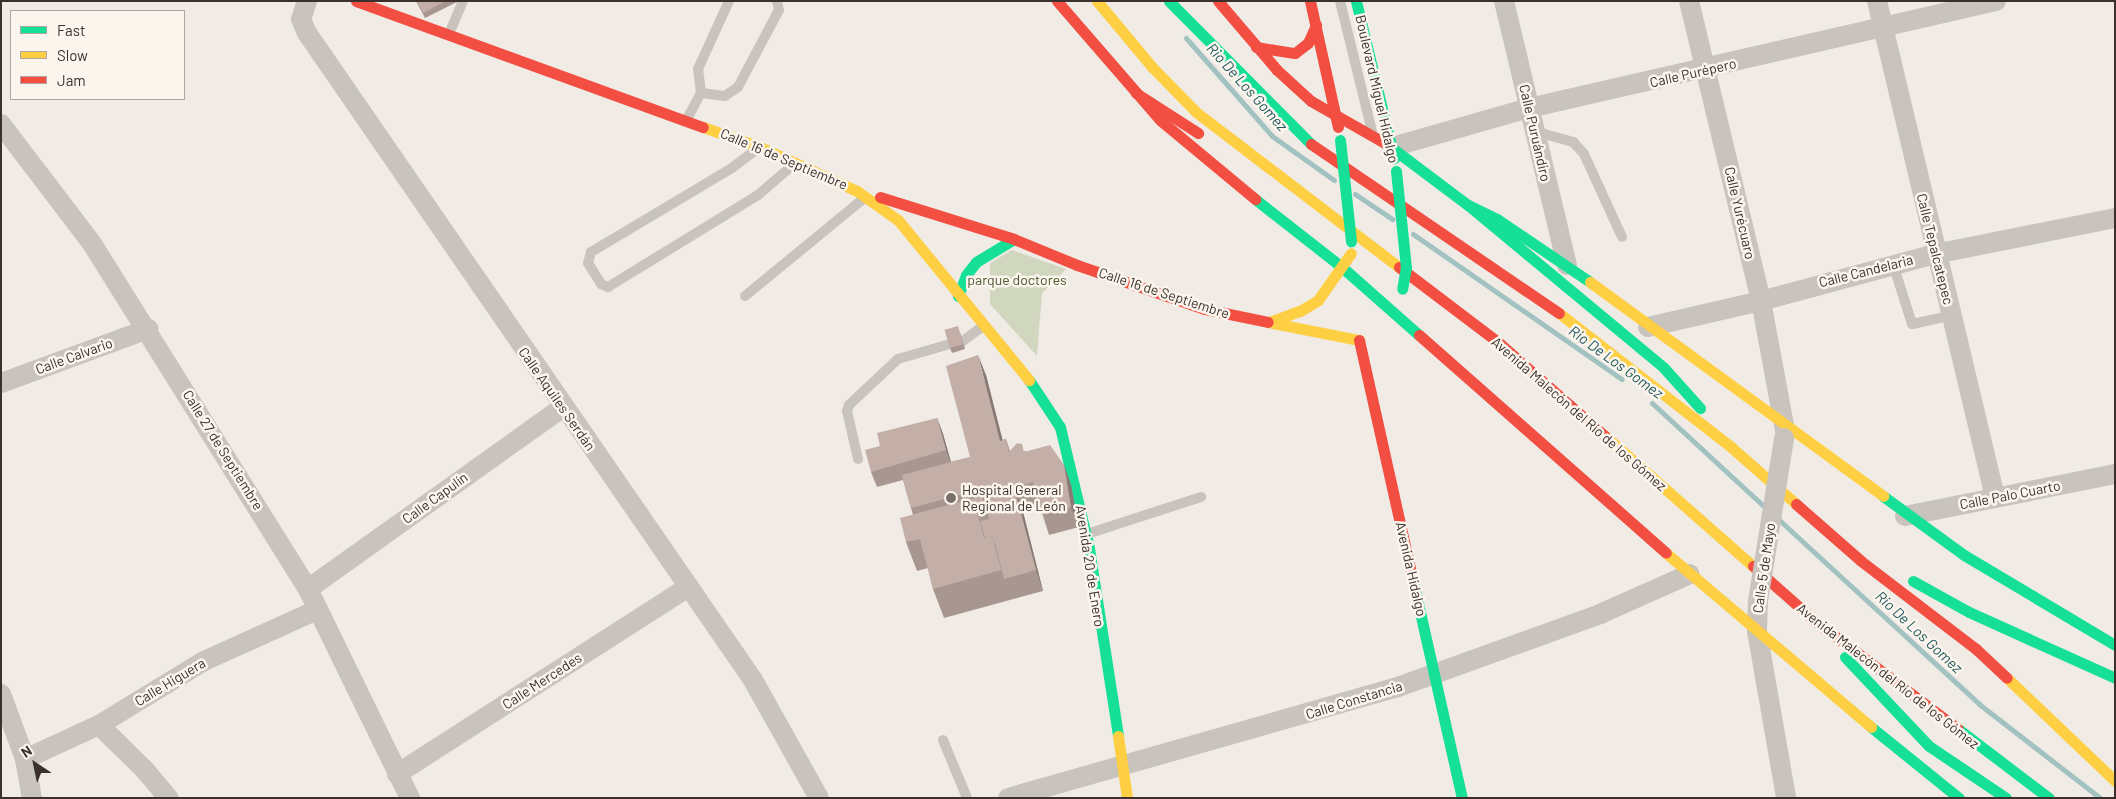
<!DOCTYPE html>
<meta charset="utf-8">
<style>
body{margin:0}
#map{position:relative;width:2116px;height:799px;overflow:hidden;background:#f0ebe5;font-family:Barlow,sans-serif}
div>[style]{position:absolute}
.green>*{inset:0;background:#d1d6bf}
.stream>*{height:5px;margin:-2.5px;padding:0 2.5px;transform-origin:2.5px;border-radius:2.5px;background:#a1c2c1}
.lane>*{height:10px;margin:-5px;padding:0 5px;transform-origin:5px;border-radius:5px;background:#c9c3be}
.street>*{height:20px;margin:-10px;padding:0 10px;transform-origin:10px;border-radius:10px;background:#c9c3be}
.fast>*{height:11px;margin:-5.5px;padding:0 5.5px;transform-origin:5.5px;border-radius:5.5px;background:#16e098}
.slow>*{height:11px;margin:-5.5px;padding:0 5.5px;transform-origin:5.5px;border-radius:5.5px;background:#ffcf43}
.jam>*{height:11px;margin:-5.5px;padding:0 5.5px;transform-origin:5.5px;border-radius:5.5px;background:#f24e42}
.street-bridge>*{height:20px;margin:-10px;padding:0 10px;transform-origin:10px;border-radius:10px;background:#c9c3be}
.fast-bridge>*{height:11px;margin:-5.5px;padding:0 5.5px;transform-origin:5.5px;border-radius:5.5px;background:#16e098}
.wall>*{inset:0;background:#a89690}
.shaded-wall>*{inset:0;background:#887a75}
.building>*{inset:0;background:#c3afa7;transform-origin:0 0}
.dots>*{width:14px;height:14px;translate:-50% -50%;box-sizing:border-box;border:2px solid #fbf5ee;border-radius:50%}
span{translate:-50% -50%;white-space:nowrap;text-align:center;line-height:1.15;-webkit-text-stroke:5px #fbf5ee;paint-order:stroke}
.street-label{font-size:14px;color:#3b302b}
.park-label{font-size:14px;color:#4a5a2e}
.poi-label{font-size:14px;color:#3b302b}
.left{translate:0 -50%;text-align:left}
.water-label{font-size:15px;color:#1f5a5e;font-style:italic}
.frame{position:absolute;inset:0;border:2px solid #3b302b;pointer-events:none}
.legend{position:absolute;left:10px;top:10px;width:175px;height:90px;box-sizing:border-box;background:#fbf5ee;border:1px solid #aea6a0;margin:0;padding:6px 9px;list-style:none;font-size:15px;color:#3b302b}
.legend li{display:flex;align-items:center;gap:10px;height:25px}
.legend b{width:25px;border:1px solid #aea6a0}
.north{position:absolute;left:10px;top:739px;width:50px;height:50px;-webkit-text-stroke:4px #fbf5ee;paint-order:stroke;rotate:326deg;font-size:14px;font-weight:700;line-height:20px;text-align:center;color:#3b302b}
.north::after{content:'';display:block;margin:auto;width:18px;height:22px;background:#3b302b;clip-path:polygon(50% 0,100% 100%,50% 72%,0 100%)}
</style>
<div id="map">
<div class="green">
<i style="clip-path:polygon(1012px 250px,1066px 269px,1042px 293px,1037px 356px,990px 304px,990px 263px)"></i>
</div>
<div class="stream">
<i style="left:1186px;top:38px;width:130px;rotate:48.7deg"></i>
<i style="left:1272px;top:136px;width:76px;rotate:35.4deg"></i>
<i style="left:1355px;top:194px;width:45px;rotate:34deg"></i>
<i style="left:1413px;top:234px;width:254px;rotate:34.8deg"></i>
<i style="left:1652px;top:403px;width:156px;rotate:42.7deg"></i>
<i style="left:1777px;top:518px;width:275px;rotate:42.6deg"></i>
<i style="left:1979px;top:704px;width:153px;rotate:37.8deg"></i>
</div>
<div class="lane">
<i style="left:1340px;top:1px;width:134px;rotate:76.2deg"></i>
<i style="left:449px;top:34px;width:36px;rotate:-67deg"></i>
<i style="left:701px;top:93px;width:24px;rotate:7deg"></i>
<i style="left:725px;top:96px;width:16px;rotate:-35deg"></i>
<i style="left:738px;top:87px;width:87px;rotate:-62deg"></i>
<i style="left:779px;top:10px;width:9px;rotate:-103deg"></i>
<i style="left:687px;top:119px;width:30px;rotate:-62deg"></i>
<i style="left:701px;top:93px;width:24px;rotate:-97deg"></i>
<i style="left:698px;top:69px;width:75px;rotate:-65.5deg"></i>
<i style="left:1534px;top:131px;width:41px;rotate:15.8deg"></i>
<i style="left:1573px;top:142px;width:16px;rotate:47deg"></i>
<i style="left:1584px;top:154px;width:91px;rotate:65.4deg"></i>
<i style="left:757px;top:149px;width:31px;rotate:143deg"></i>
<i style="left:732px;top:168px;width:164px;rotate:149.2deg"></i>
<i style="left:591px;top:252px;width:11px;rotate:105deg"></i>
<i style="left:588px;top:263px;width:25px;rotate:58deg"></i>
<i style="left:601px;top:284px;width:8px;rotate:23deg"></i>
<i style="left:608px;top:287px;width:176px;rotate:-31.5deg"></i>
<i style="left:758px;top:195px;width:48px;rotate:-40.7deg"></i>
<i style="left:1893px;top:264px;width:63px;rotate:72.4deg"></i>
<i style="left:1912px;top:324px;width:40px;rotate:-12deg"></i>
<i style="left:745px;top:296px;width:153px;rotate:-39.4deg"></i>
<i style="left:963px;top:341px;width:25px;rotate:-37deg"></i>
<i style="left:858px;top:459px;width:49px;rotate:-102.9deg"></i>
<i style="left:847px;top:411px;width:6px;rotate:-72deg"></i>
<i style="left:849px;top:405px;width:67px;rotate:-43.2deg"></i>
<i style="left:898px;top:359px;width:54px;rotate:-16.1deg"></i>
<i style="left:1087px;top:534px;width:120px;rotate:-18deg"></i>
<i style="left:943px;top:740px;width:63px;rotate:67.5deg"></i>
</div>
<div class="street">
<i style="left:307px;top:1px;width:19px;rotate:108deg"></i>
<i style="left:301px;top:19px;width:15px;rotate:67deg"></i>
<i style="left:307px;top:33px;width:786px;rotate:55.42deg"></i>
<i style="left:753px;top:680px;width:135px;rotate:60.8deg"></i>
<i style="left:1504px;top:1px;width:271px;rotate:76.6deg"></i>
<i style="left:1689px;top:1px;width:309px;rotate:76.5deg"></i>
<i style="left:1761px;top:301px;width:132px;rotate:79.5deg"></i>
<i style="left:1877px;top:1px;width:510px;rotate:76.62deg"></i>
<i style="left:1px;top:124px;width:148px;rotate:52.7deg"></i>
<i style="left:91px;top:242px;width:409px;rotate:58deg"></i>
<i style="left:308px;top:589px;width:233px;rotate:64deg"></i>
<i style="left:1392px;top:147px;width:142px;rotate:-15.9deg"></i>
<i style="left:1529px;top:108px;width:479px;rotate:-12.9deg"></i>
<i style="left:1648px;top:327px;width:116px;rotate:-13deg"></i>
<i style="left:1761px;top:301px;width:180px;rotate:-15.1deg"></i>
<i style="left:1935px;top:254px;width:184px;rotate:-11.3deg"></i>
<i style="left:1px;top:383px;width:157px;rotate:-20.2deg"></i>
<i style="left:1905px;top:516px;width:214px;rotate:-11.3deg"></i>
<i style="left:308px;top:589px;width:313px;rotate:-35.5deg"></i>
<i style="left:1758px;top:601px;width:30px;rotate:92deg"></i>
<i style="left:1757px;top:631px;width:169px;rotate:80.1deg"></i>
<i style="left:1px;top:694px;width:69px;rotate:69.7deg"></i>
<i style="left:25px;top:759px;width:40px;rotate:80deg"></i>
<i style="left:99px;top:725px;width:63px;rotate:44.4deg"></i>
<i style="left:144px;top:769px;width:38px;rotate:50deg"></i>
<i style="left:25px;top:759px;width:81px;rotate:-24.7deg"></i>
<i style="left:99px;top:725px;width:123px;rotate:-31.4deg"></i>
<i style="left:204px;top:661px;width:124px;rotate:-24.3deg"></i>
<i style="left:397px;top:774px;width:345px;rotate:-32.7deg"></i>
<i style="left:1008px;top:798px;width:402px;rotate:-15.9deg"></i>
<i style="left:1395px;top:688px;width:218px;rotate:-19.8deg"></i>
<i style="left:1600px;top:614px;width:98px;rotate:-24deg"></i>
</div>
<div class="fast">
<i style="left:1169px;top:1px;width:202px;rotate:45.2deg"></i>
<i style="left:1356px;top:1px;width:162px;rotate:76.4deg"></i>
<i style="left:1388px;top:145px;width:100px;rotate:36.9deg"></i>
<i style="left:1468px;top:205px;width:32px;rotate:26deg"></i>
<i style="left:1497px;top:219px;width:112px;rotate:34.1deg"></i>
<i style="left:1255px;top:199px;width:112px;rotate:38.1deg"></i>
<i style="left:1343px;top:268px;width:101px;rotate:41.4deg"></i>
<i style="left:1468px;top:205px;width:255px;rotate:39.7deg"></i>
<i style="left:1664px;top:368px;width:54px;rotate:48deg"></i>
<i style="left:958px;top:296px;width:22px;rotate:-69deg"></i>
<i style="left:966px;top:275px;width:16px;rotate:-52deg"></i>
<i style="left:976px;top:262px;width:44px;rotate:-31.2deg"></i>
<i style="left:1029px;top:380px;width:56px;rotate:56.6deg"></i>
<i style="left:1060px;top:427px;width:124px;rotate:76.5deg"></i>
<i style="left:1089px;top:548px;width:190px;rotate:81.2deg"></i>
<i style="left:1883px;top:496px;width:100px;rotate:36.1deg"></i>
<i style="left:1964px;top:555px;width:176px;rotate:30.8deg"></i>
<i style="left:1413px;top:581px;width:222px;rotate:77.3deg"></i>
<i style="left:1913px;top:581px;width:64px;rotate:29deg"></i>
<i style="left:1969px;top:612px;width:160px;rotate:24.3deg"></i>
<i style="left:1845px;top:657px;width:122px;rotate:46.7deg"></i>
<i style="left:1929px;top:746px;width:93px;rotate:34deg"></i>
<i style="left:1871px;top:727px;width:113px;rotate:38.9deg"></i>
<i style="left:1958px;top:729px;width:114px;rotate:37.2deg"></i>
</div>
<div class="slow">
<i style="left:1097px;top:1px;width:86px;rotate:50.2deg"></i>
<i style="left:1152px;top:67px;width:63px;rotate:45.6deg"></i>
<i style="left:1196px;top:112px;width:255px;rotate:37.4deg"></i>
<i style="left:703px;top:127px;width:60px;rotate:19.3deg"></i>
<i style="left:760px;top:147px;width:107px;rotate:24.4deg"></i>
<i style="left:857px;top:191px;width:50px;rotate:35.3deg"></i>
<i style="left:898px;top:220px;width:207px;rotate:50.7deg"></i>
<i style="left:1590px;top:282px;width:363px;rotate:36.1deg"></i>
<i style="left:1559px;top:313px;width:218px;rotate:37.9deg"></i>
<i style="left:1731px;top:447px;width:86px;rotate:41.2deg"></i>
<i style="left:1268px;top:322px;width:93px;rotate:11.2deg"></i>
<i style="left:1269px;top:322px;width:33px;rotate:-20deg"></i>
<i style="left:1300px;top:311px;width:21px;rotate:-31deg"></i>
<i style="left:1318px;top:300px;width:57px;rotate:-54.9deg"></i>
<i style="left:1605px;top:436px;width:197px;rotate:41.3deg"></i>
<i style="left:1666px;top:553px;width:269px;rotate:40.3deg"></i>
<i style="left:2007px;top:678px;width:149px;rotate:43.6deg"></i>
<i style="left:1118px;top:736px;width:63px;rotate:81.7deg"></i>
</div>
<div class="jam">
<i style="left:356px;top:1px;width:369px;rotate:20deg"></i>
<i style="left:1057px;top:1px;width:157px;rotate:49.1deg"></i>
<i style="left:1160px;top:120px;width:124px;rotate:39.7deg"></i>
<i style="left:1218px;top:1px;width:91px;rotate:49.5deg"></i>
<i style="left:1277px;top:70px;width:46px;rotate:42.4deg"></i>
<i style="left:1311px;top:101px;width:89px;rotate:29.7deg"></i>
<i style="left:1310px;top:1px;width:129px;rotate:77.5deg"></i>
<i style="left:1256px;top:47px;width:39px;rotate:9deg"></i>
<i style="left:1295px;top:53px;width:16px;rotate:-38deg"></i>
<i style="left:1308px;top:43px;width:20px;rotate:-66deg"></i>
<i style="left:1136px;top:93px;width:74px;rotate:32.8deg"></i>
<i style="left:1311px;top:144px;width:300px;rotate:34.3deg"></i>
<i style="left:880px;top:197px;width:140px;rotate:17.4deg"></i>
<i style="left:1014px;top:239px;width:68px;rotate:22.4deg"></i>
<i style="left:1077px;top:265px;width:135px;rotate:19deg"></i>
<i style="left:1205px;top:309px;width:64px;rotate:11.7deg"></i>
<i style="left:1399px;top:267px;width:126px;rotate:37.2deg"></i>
<i style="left:1499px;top:343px;width:141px;rotate:41.3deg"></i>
<i style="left:1419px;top:335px;width:329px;rotate:41.4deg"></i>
<i style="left:1359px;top:340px;width:247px;rotate:77.4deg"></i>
<i style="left:1796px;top:504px;width:86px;rotate:41.2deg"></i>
<i style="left:1861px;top:561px;width:145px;rotate:37.4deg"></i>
<i style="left:1976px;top:649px;width:42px;rotate:43.1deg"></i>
<i style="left:1753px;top:566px;width:83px;rotate:41.6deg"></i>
<i style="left:1815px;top:621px;width:179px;rotate:37.1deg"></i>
</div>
<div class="street-bridge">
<i style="left:1758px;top:601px;width:165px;rotate:-80.9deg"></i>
</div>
<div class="fast-bridge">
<i style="left:1340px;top:140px;width:102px;rotate:83.8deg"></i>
<i style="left:1396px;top:171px;width:97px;rotate:84.1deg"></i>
<i style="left:1406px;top:267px;width:22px;rotate:100deg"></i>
</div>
<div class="wall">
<i style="clip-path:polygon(416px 1px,459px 1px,425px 18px)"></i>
<i style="clip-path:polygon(960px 332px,965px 349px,952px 353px,950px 348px)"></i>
<i style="clip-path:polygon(986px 375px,1002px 440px,1006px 439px,1010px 451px,1024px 451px,1064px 465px,1071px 485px,1079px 527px,1049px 535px,1039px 503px,1022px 508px,1043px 591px,944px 618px,933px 589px,928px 568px,917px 571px,906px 542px,913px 515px,903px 480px,877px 487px,871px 472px,880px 446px,937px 418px,943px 434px,951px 462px,970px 457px)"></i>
</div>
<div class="shaded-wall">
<i style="clip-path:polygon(978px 355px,986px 375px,1008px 461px,1000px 441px)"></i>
<i style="clip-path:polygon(937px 418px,943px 434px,952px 466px,946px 450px)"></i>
<i style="clip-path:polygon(1064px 465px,1071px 485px,1079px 527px,1071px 507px)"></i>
<i style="clip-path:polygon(1014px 487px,1022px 508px,1043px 591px,1036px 570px)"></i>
</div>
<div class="building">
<i style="clip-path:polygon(417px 1px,446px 1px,423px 13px)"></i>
<i style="left:958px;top:326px;width:19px;height:14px;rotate:74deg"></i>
<i style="clip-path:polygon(978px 355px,1000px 441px,1006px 439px,1009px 452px,1017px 443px,1022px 444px,1024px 452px,1050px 445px,1064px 465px,1071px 507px,1042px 515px,1033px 482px,1014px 487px,1036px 570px,1004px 579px,995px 544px,992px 536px,985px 538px,980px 521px,989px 519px,982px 489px,911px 508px,902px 475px,970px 457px,946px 366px)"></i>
<i style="clip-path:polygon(937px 418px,946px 450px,871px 472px,865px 450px,880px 446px,877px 433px)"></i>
<i style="clip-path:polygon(982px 496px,986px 510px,977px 512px,984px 538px,992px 536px,1001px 570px,933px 589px,920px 539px,906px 542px,900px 518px)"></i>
</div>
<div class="dots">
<i style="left:951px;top:498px;background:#7a716c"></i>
</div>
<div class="street-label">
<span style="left:1693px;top:73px;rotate:-13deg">Calle Purépero</span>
<span style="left:1377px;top:89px;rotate:77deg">Boulevard Miguel Hidalgo</span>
<span style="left:1535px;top:133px;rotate:77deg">Calle Puruándiro</span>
<span style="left:784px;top:159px;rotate:23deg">Calle 16 de Septiembre</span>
<span style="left:1740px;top:213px;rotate:77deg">Calle Yurécuaro</span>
<span style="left:1935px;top:249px;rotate:76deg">Calle Tepalcatepec</span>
<span style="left:1866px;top:271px;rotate:-14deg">Calle Candelaria</span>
<span style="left:1164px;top:293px;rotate:18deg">Calle 16 de Septiembre</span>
<span style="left:74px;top:356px;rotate:-20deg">Calle Calvario</span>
<span style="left:557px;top:399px;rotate:55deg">Calle Aquiles Serdán</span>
<span style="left:1579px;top:414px;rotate:41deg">Avenida Malecón del Río de los Gómez</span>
<span style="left:223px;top:450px;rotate:58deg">Calle 27 de Septiembre</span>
<span style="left:2010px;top:495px;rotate:-11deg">Calle Palo Cuarto</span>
<span style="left:435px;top:498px;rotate:-36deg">Calle Capulín</span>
<span style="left:1090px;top:566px;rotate:81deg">Avenida 20 de Enero</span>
<span style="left:1764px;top:568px;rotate:-82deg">Calle 5 de Mayo</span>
<span style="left:1411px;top:569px;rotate:77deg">Avenida Hidalgo</span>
<span style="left:1888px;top:676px;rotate:38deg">Avenida Malecón del Río de los Gómez</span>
<span style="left:542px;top:681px;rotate:-33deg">Calle Mercedes</span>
<span style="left:170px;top:682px;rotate:-31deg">Calle Higuera</span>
<span style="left:1354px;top:700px;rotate:-17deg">Calle Constancia</span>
</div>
<div class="park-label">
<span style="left:1017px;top:280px">parque doctores</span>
</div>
<div class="poi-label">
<span class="left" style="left:962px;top:498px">Hospital General<br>Regional de León</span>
</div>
<div class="water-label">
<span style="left:1247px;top:87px;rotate:48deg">Rio De Los Gomez</span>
<span style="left:1616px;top:362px;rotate:36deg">Rio De Los Gomez</span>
<span style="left:1919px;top:632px;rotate:43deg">Rio De Los Gomez</span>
</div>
<div class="frame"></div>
<ul class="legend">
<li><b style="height:6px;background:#16e098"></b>Fast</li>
<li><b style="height:6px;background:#ffcf43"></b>Slow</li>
<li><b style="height:6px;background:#f24e42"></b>Jam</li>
</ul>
<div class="north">N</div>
</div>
